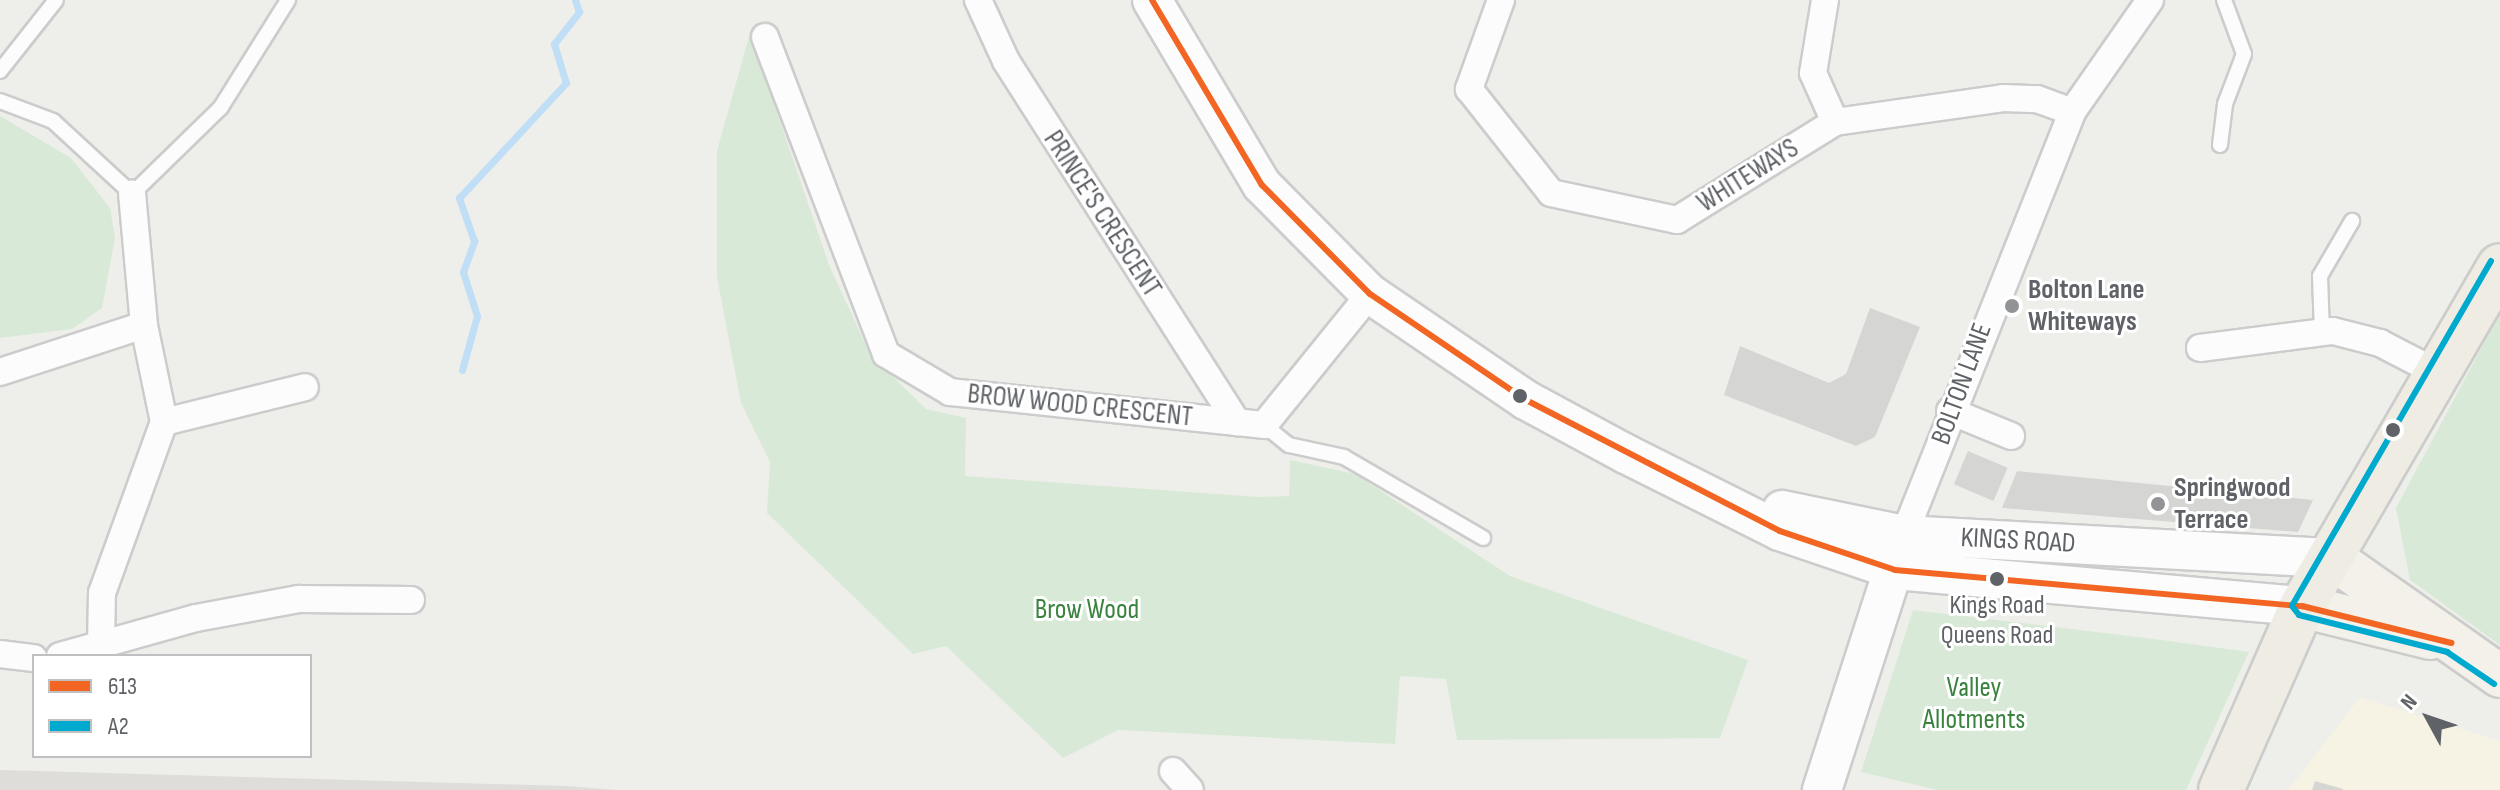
<!DOCTYPE html>
<style>
body{margin:0}
#map{position:relative;width:2500px;height:790px;overflow:hidden;background:#eeeeea;font-family:"Sofia Sans Condensed",sans-serif}
div>[style]{position:absolute}
.commercial>*{inset:0;background:#f6f3e4}
.industrial>*{inset:0;background:#deddda}
.green>*{inset:0;background:#d8ead7}
.stream>*{height:7px;margin:-3.5px;padding:0 3.5px;transform-origin:3.5px;border-radius:3.5px;background:#c0def6}
.building>*{inset:0;background:#d5d5d3;transform-origin:0 0}
.roads{filter:drop-shadow(2px 0 #cbcccb) drop-shadow(-2px 0 #cbcccb) drop-shadow(0 2px #cbcccb) drop-shadow(0 -2px #cbcccb)}
.lane>*{height:14px;margin:-7px;padding:0 7px;transform-origin:7px;border-radius:7px;background:#fcfcfc}
.street>*{height:26px;margin:-13px;padding:0 13px;transform-origin:13px;border-radius:13px;background:#fcfcfc}
.secondary>*{height:38px;margin:-19px;padding:0 19px;transform-origin:19px;border-radius:19px;background:#fcfcfc}
.primary>*{height:42px;margin:-21px;padding:0 21px;transform-origin:21px;border-radius:21px;background:#f3f1e9}
.highway>*{height:44px;margin:-22px;padding:0 22px;transform-origin:22px;border-radius:22px;background:#efece3}
.bus-1>*{height:6px;margin:-3px;padding:0 3px;transform-origin:3px;border-radius:3px;background:#f26522}
.bus-2>*{height:6px;margin:-3px;padding:0 3px;transform-origin:3px;border-radius:3px;background:#00a9ce}
.dots>*{width:22px;height:22px;translate:-50% -50%;box-sizing:border-box;border:4px solid #fff;border-radius:50%}
span{translate:-50% -50%;white-space:nowrap;text-align:center;line-height:1.15;-webkit-text-stroke:6px #fff;paint-order:stroke}
.bus-label{font-size:26px;color:#5f6267}
.street-label{font-size:28px;color:#5f6267}
.poi-label{font-size:28px;color:#5f6267;font-weight:700}
.left{translate:0 -50%;text-align:left}
.park-label{font-size:28px;color:#3a833f}
.legend{position:absolute;left:32px;top:654px;width:280px;height:104px;box-sizing:border-box;background:#fff;border:2px solid #bfc0c2;margin:0;padding:10px 14px;list-style:none;font-size:24px;color:#5f6267}
.legend li{display:flex;align-items:center;gap:16px;height:40px}
.legend b{width:40px;border:2px solid #bfc0c2}
.north{position:absolute;left:2388px;top:678px;width:80px;height:80px;-webkit-text-stroke:6px #fff;paint-order:stroke;rotate:310deg;font-size:22px;font-weight:700;line-height:32px;text-align:center;color:#5f6267}
.north::after{content:'';display:block;margin:auto;width:28px;height:36px;background:#5f6267;clip-path:polygon(50% 0,100% 100%,50% 72%,0 100%)}
</style>
<div id="map">
<div class="commercial">
<i style="clip-path:polygon(2360px 697px,2500px 741px,2500px 790px,2288px 790px)"></i>
</div>
<div class="industrial">
<i style="clip-path:polygon(0 770px,566px 786px,617px 790px,0 790px)"></i>
</div>
<div class="green">
<i style="clip-path:polygon(750px 33px,829px 265px,870px 354px,926px 409px,966px 418px,965px 476px,1260px 497px,1289px 496px,1290px 460px,1355px 474px,1510px 576px,1748px 660px,1720px 738px,1457px 740px,1446px 679px,1400px 676px,1395px 744px,1118px 730px,1063px 758px,946px 646px,913px 654px,767px 513px,770px 462px,741px 403px,717px 277px,717px 151px)"></i>
<i style="clip-path:polygon(0 116px,71px 158px,110px 208px,115px 238px,102px 308px,72px 329px,0 338px)"></i>
<i style="clip-path:polygon(2500px 313px,2500px 645px,2410px 580px,2396px 508px)"></i>
<i style="clip-path:polygon(1913px 610px,2162px 640px,2249px 652px,2186px 790px,1938px 790px,1861px 772px)"></i>
</div>
<div class="stream">
<i style="left:462px;top:370px;width:56px;rotate:-74.5deg"></i>
<i style="left:477px;top:316px;width:46px;rotate:-107.7deg"></i>
<i style="left:463px;top:272px;width:33px;rotate:-70deg"></i>
<i style="left:474px;top:241px;width:46px;rotate:-109.2deg"></i>
<i style="left:459px;top:198px;width:157px;rotate:-47.1deg"></i>
<i style="left:566px;top:83px;width:41px;rotate:-107.1deg"></i>
<i style="left:554px;top:44px;width:41px;rotate:-52deg"></i>
<i style="left:579px;top:12px;width:13px;rotate:-108deg"></i>
</div>
<div class="building">
<i style="clip-path:polygon(1870px 308px,1920px 327px,1875px 437px,1856px 446px,1724px 395px,1740px 346px,1829px 383px,1846px 374px)"></i>
<i style="left:1968px;top:451px;width:43px;height:36px;rotate:23deg"></i>
<i style="clip-path:polygon(2017px 471px,2313px 500px,2298px 532px,2002px 508px)"></i>
<i style="clip-path:polygon(2315px 781px,2343px 789px,2343px 790px,2312px 790px)"></i>
</div>
<div class="roads">
<div class="lane">
<i style="left:0;top:71px;width:90px;rotate:-51.7deg"></i>
<i style="left:0;top:101px;width:57px;rotate:20.7deg"></i>
<i style="left:53px;top:121px;width:108px;rotate:42.7deg"></i>
<i style="left:132px;top:194px;width:124px;rotate:-44.3deg"></i>
<i style="left:221px;top:107px;width:126px;rotate:-57.9deg"></i>
<i style="left:2220px;top:145px;width:41px;rotate:-83deg"></i>
<i style="left:2225px;top:104px;width:53px;rotate:-69.2deg"></i>
<i style="left:2244px;top:54px;width:58px;rotate:-110.3deg"></i>
<i style="left:2322px;top:333px;width:57px;rotate:-92deg"></i>
<i style="left:2320px;top:276px;width:64px;rotate:-59.8deg"></i>
<i style="left:1264px;top:425px;width:32px;rotate:39deg"></i>
<i style="left:1289px;top:445px;width:56px;rotate:12.3deg"></i>
<i style="left:1344px;top:457px;width:161px;rotate:30.2deg"></i>
</div>
<div class="street">
<i style="left:978px;top:0;width:67px;rotate:65.3deg"></i>
<i style="left:1006px;top:61px;width:429px;rotate:57.4deg"></i>
<i style="left:1501px;top:0;width:95px;rotate:109.8deg"></i>
<i style="left:1469px;top:89px;width:132px;rotate:51.7deg"></i>
<i style="left:1551px;top:193px;width:129px;rotate:12.1deg"></i>
<i style="left:1677px;top:220px;width:186px;rotate:-31.8deg"></i>
<i style="left:1835px;top:122px;width:170px;rotate:-8.1deg"></i>
<i style="left:2003px;top:98px;width:34px;rotate:2deg"></i>
<i style="left:2037px;top:99px;width:37px;rotate:20deg"></i>
<i style="left:1825px;top:0;width:74px;rotate:99.3deg"></i>
<i style="left:1813px;top:73px;width:54px;rotate:65.8deg"></i>
<i style="left:765px;top:37px;width:339px;rotate:69.1deg"></i>
<i style="left:886px;top:354px;width:74px;rotate:30.7deg"></i>
<i style="left:950px;top:392px;width:316px;rotate:6deg"></i>
<i style="left:1264px;top:425px;width:169px;rotate:-51deg"></i>
<i style="left:2200px;top:348px;width:134px;rotate:-7.3deg"></i>
<i style="left:2333px;top:331px;width:49px;rotate:14.3deg"></i>
<i style="left:2380px;top:343px;width:63px;rotate:27.4deg"></i>
<i style="left:0;top:372px;width:151px;rotate:-18.1deg"></i>
<i style="left:1950px;top:411px;width:66px;rotate:22.3deg"></i>
<i style="left:164px;top:422px;width:145px;rotate:-13.9deg"></i>
<i style="left:1904px;top:535px;width:455px;rotate:-68.3deg"></i>
<i style="left:2072px;top:112px;width:136px;rotate:-55.1deg"></i>
<i style="left:101px;top:648px;width:55px;rotate:-89deg"></i>
<i style="left:102px;top:593px;width:182px;rotate:-70.1deg"></i>
<i style="left:164px;top:422px;width:99px;rotate:-101.7deg"></i>
<i style="left:144px;top:325px;width:132px;rotate:-95.2deg"></i>
<i style="left:0;top:654px;width:34px;rotate:7deg"></i>
<i style="left:60px;top:656px;width:141px;rotate:-15.6deg"></i>
<i style="left:196px;top:618px;width:105px;rotate:-10.5deg"></i>
<i style="left:299px;top:599px;width:112px;rotate:0.5deg"></i>
<i style="left:1173px;top:771px;width:25px;rotate:48deg"></i>
</div>
<div class="secondary">
<i style="left:1152px;top:0;width:215px;rotate:59.3deg"></i>
<i style="left:1262px;top:185px;width:153px;rotate:45.3deg"></i>
<i style="left:1370px;top:294px;width:189px;rotate:34.2deg"></i>
<i style="left:1526px;top:400px;width:114px;rotate:28.4deg"></i>
<i style="left:1626px;top:454px;width:172px;rotate:26.6deg"></i>
<i style="left:1780px;top:531px;width:121px;rotate:18.7deg"></i>
<i style="left:1895px;top:570px;width:409px;rotate:5.1deg"></i>
<i style="left:1782px;top:510px;width:125px;rotate:11.6deg"></i>
<i style="left:1904px;top:535px;width:429px;rotate:3.1deg"></i>
<i style="left:1822px;top:790px;width:257px;rotate:-72.1deg"></i>
</div>
<div class="primary">
<i style="left:2332px;top:558px;width:205px;rotate:35.1deg"></i>
<i style="left:2302px;top:606px;width:132px;rotate:14deg"></i>
</div>
<div class="highway">
<i style="left:2221px;top:790px;width:201px;rotate:-66.2deg"></i>
<i style="left:2302px;top:606px;width:393px;rotate:-59.8deg"></i>
</div>
</div>
<div class="bus-1">
<i style="left:1152px;top:0;width:215px;rotate:59.3deg"></i>
<i style="left:1262px;top:185px;width:153px;rotate:45.3deg"></i>
<i style="left:1370px;top:294px;width:189px;rotate:34.2deg"></i>
<i style="left:1526px;top:400px;width:286px;rotate:27.3deg"></i>
<i style="left:1780px;top:531px;width:121px;rotate:18.7deg"></i>
<i style="left:1895px;top:570px;width:409px;rotate:5.1deg"></i>
<i style="left:2302px;top:606px;width:154px;rotate:13.9deg"></i>
</div>
<div class="bus-2">
<i style="left:2491px;top:261px;width:398px;rotate:120deg"></i>
<i style="left:2292px;top:606px;width:11px;rotate:52deg"></i>
<i style="left:2299px;top:615px;width:153px;rotate:14deg"></i>
<i style="left:2447px;top:652px;width:57px;rotate:34.2deg"></i>
</div>
<div class="dots">
<i style="left:2012px;top:306px;background:#919395"></i>
<i style="left:1520px;top:396px;background:#5f6267"></i>
<i style="left:2393px;top:430px;background:#5f6267"></i>
<i style="left:2158px;top:504px;background:#919395"></i>
<i style="left:1997px;top:579px;background:#5f6267"></i>
</div>
<div class="bus-label">
<span style="left:1997px;top:621px">Kings Road<br>Queens Road</span>
</div>
<div class="street-label">
<span style="left:1748px;top:176px;rotate:-32deg">WHITEWAYS</span>
<span style="left:1102px;top:214px;rotate:57deg">PRINCE'S CRESCENT</span>
<span style="left:1962px;top:384px;rotate:-70deg">BOLTON LANE</span>
<span style="left:1080px;top:406px;rotate:6deg">BROW WOOD CRESCENT</span>
<span style="left:2018px;top:541px;rotate:3deg">KINGS ROAD</span>
</div>
<div class="poi-label">
<span class="left" style="left:2028px;top:306px">Bolton Lane<br>Whiteways</span>
<span class="left" style="left:2174px;top:504px">Springwood<br>Terrace</span>
</div>
<div class="park-label">
<span style="left:1087px;top:610px">Brow Wood</span>
<span style="left:1974px;top:704px">Valley<br>Allotments</span>
</div>
<ul class="legend">
<li><b style="height:10px;background:#f26522"></b>613</li>
<li><b style="height:10px;background:#00a9ce"></b>A2</li>
</ul>
<div class="north">N</div>
</div>
